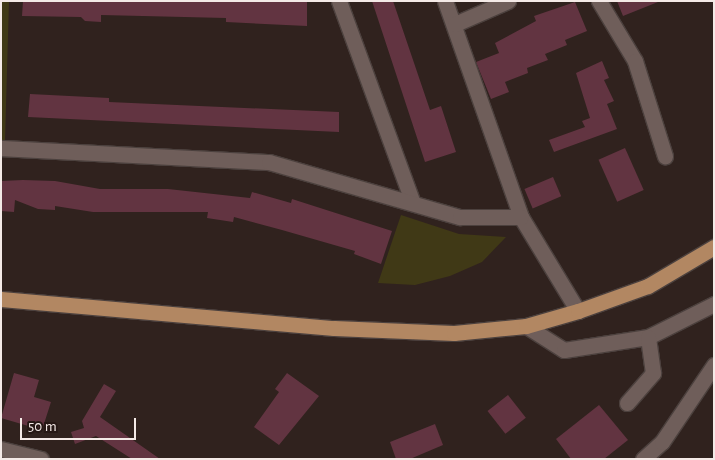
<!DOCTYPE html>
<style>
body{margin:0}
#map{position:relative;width:715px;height:460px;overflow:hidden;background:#30221e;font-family:"Alegreya Sans",sans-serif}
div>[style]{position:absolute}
.green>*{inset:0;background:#403916}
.building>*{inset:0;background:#623441;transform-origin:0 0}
.roads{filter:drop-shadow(1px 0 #4c413e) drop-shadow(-1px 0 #4c413e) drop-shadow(0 1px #4c413e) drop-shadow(0 -1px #4c413e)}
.minor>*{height:15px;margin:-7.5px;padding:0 7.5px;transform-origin:7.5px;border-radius:7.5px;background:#6f5e5a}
.major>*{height:15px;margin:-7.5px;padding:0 7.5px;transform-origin:7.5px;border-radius:7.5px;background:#b28762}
span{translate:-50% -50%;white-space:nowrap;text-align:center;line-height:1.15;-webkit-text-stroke:4px #261815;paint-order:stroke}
.frame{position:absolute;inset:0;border:2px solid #f4eae7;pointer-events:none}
.scale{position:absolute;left:20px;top:418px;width:116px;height:22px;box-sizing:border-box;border:2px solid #f4eae7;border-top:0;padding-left:6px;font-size:15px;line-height:18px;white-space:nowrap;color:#f4eae7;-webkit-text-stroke:4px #261815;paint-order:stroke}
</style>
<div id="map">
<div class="green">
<i style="clip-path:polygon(1px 1px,9px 1px,5px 140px,1px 140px)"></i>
<i style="clip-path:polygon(401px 215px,459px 234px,506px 237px,482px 262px,450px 276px,415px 285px,378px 283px)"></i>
</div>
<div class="building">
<i style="clip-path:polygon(23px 1px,307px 2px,307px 26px,226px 22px,226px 18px,101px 15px,101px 22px,85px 21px,81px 17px,22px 16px)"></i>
<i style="clip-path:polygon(372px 1px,393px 1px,430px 110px,441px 106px,456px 152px,425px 162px)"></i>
<i style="clip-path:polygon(617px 1px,658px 1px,658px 2px,623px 16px)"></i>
<i style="clip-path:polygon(575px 2px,587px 31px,565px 40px,567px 45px,545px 54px,548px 60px,527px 68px,528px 73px,505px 82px,509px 92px,491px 99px,476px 62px,499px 53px,495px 43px,536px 21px,534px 16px)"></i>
<i style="clip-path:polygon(602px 61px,609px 78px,604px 80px,614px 101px,607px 104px,617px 129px,554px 152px,549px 140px,585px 127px,582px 121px,590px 118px,576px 73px)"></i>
<i style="clip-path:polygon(30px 94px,109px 98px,109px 102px,339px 112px,339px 132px,28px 117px)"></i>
<i style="left:625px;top:148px;width:46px;height:29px;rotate:66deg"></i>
<i style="left:553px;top:177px;width:21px;height:31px;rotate:67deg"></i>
<i style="clip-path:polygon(23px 180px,55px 181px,100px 189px,168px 189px,250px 198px,252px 192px,291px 203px,292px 199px,392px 231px,381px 264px,354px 254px,355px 251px,282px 230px,234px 217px,233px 222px,207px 218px,208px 212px,93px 212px,55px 206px,55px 210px,38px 209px,15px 200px,14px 212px,1px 211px,1px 181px)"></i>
<i style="clip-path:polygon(14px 373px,39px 380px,34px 397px,51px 402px,42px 430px,1px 418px)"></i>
<i style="clip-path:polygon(287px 373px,319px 396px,279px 445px,254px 427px,279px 392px,275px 389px)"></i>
<i style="clip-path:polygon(104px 384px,116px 391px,100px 417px,160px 459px,132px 459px,96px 436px,75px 444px,71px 432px,84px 428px,82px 421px)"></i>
<i style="left:508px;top:395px;width:29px;height:26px;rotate:52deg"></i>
<i style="clip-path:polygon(599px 405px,628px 440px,604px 459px,571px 459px,556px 439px)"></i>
<i style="clip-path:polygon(435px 424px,443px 445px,410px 459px,396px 459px,390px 442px)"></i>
</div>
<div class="roads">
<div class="minor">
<i style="left:339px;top:1px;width:213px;rotate:69.9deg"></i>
<i style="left:445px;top:1px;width:229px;rotate:70.6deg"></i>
<i style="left:521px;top:217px;width:110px;rotate:58.8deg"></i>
<i style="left:599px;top:1px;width:70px;rotate:59deg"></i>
<i style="left:635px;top:61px;width:100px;rotate:72.5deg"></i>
<i style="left:455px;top:24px;width:58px;rotate:-23.5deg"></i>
<i style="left:1px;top:148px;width:268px;rotate:3deg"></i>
<i style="left:269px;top:162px;width:199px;rotate:16.1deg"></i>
<i style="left:460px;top:217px;width:61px"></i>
<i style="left:526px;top:326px;width:45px;rotate:32.3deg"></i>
<i style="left:564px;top:350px;width:85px;rotate:-8.8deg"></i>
<i style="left:648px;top:337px;width:74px;rotate:-26.6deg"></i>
<i style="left:627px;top:403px;width:40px;rotate:-49deg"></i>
<i style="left:653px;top:373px;width:36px;rotate:-98deg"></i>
<i style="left:1px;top:449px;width:41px;rotate:14deg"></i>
<i style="left:643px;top:459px;width:25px;rotate:-42deg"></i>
<i style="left:662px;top:442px;width:93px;rotate:-56deg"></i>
</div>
<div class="major">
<i style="left:1px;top:299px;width:334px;rotate:5deg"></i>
<i style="left:334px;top:328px;width:120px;rotate:2.4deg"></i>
<i style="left:454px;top:333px;width:72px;rotate:-5.6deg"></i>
<i style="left:526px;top:326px;width:54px;rotate:-16.1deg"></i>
<i style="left:578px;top:311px;width:74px;rotate:-19.7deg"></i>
<i style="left:648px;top:286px;width:77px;rotate:-30.6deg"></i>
</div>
</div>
<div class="frame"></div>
<div class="scale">50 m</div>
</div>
